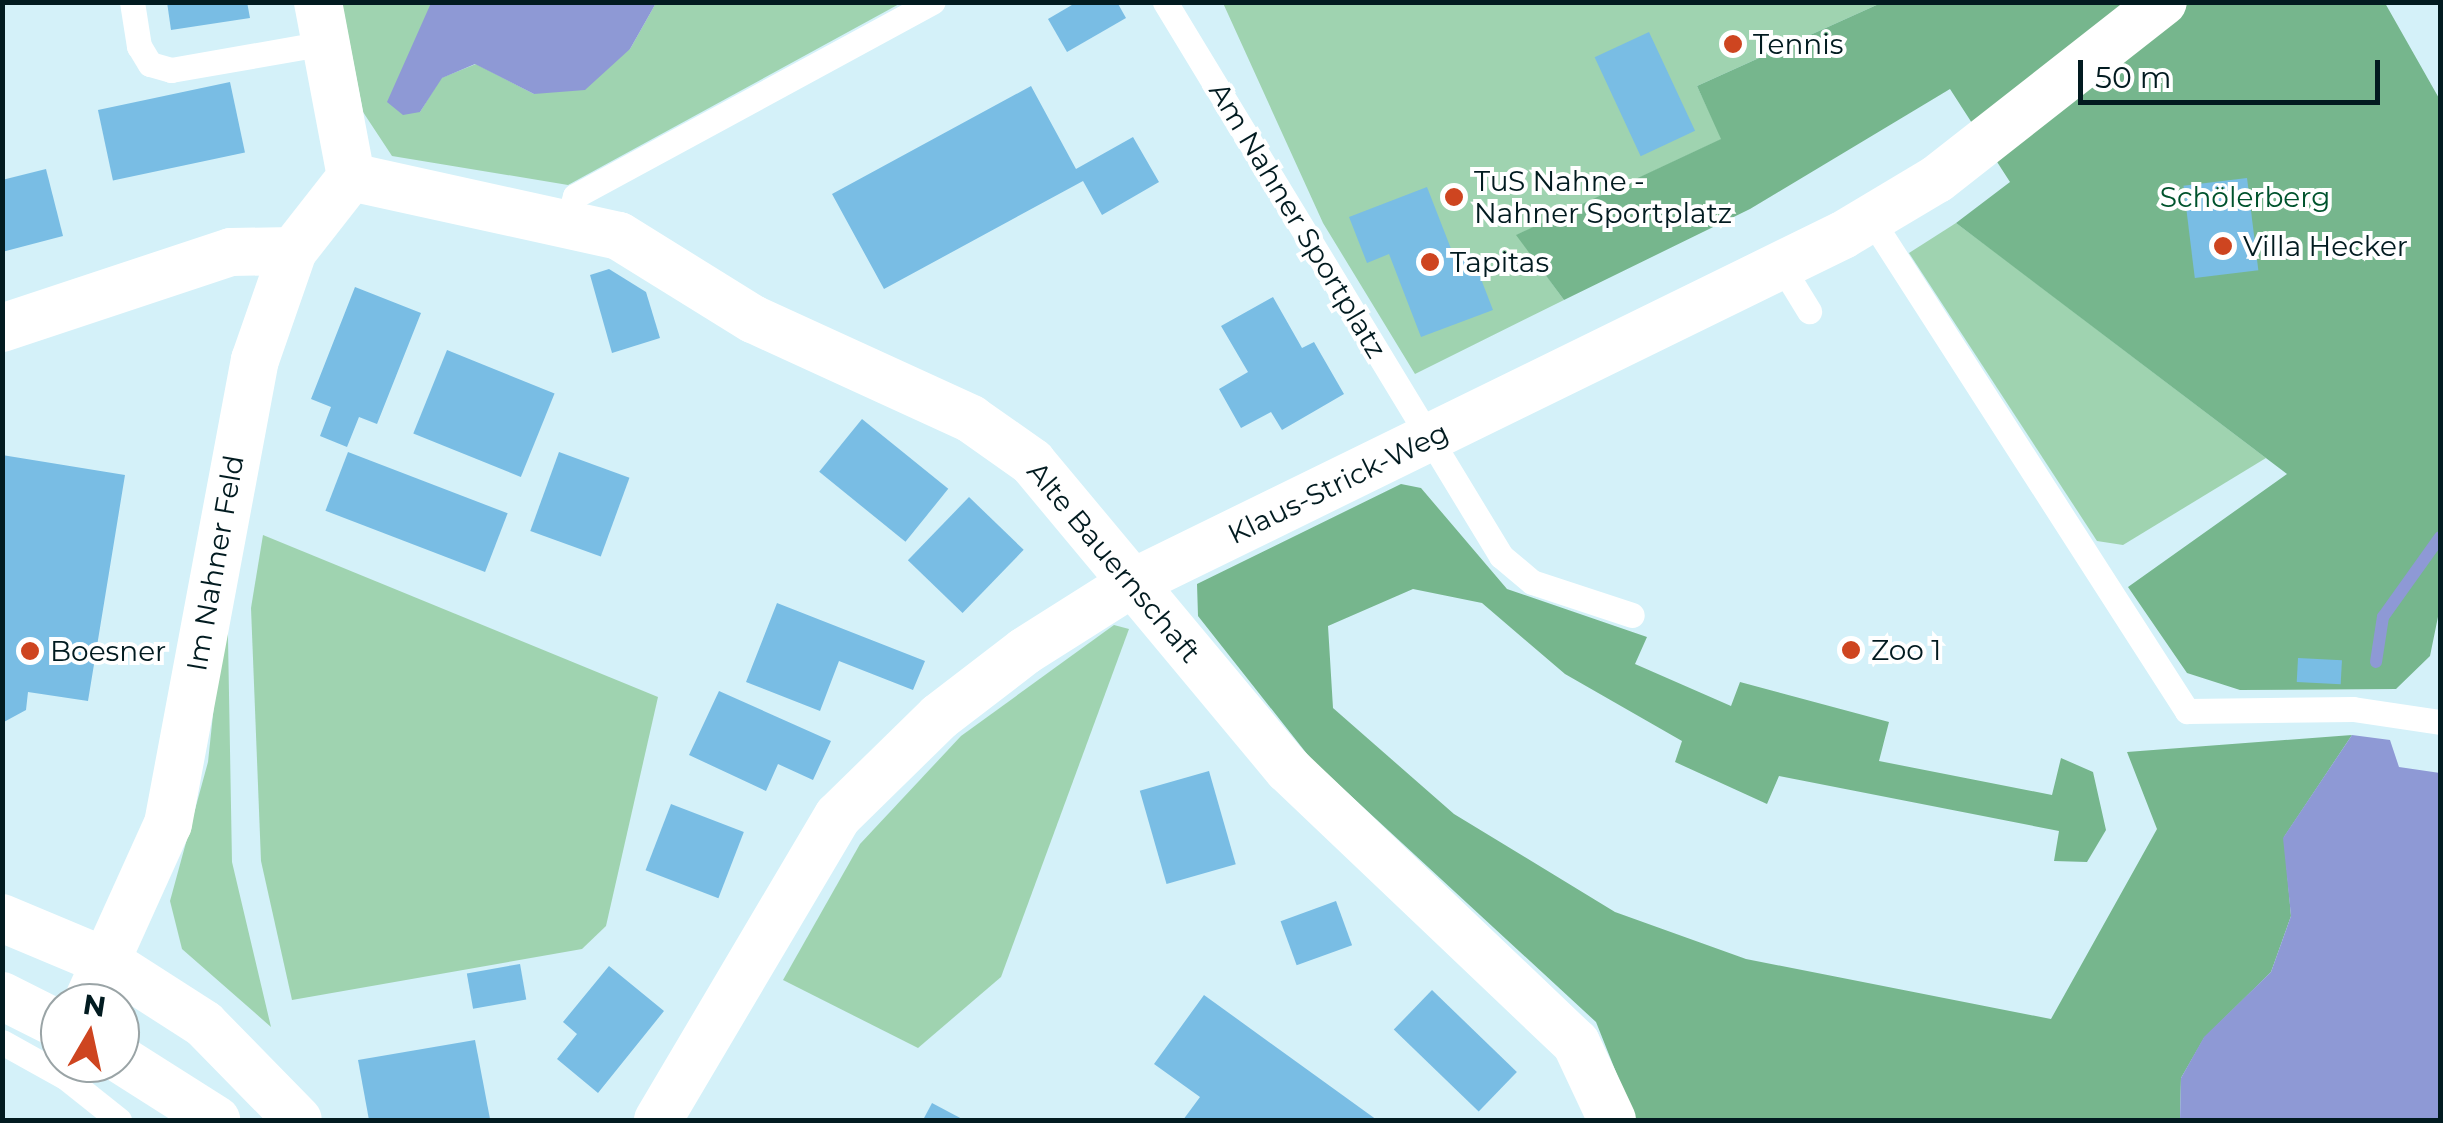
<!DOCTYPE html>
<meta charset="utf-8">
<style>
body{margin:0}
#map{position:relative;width:2443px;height:1123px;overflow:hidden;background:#d4f1f9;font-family:Montserrat,sans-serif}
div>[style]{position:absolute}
.green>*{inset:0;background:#9fd3b0}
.forest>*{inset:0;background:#76b68d}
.water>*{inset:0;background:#8e99d5}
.stream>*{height:12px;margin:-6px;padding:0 6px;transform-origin:6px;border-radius:6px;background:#8e99d5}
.building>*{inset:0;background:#79bde4;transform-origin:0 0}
.service>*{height:25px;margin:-12.5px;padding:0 12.5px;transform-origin:12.5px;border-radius:12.5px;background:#fff}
.minor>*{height:48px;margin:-24px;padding:0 24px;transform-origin:24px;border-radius:24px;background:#fff}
.dots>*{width:28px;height:28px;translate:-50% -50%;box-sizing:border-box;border:5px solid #fff;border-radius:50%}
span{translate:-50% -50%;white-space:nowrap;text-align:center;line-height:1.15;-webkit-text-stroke:8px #fff;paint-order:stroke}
.poi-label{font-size:28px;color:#021b20}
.left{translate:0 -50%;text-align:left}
.park-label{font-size:28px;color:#00532d}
.street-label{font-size:28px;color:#021b20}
.frame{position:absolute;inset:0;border:5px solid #021b20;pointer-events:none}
.north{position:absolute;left:40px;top:983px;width:100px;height:100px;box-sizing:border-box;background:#fff;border:2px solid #9aa4a6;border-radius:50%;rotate:9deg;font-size:28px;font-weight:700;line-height:40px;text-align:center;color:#021b20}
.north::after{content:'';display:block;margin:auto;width:35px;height:45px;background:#ce4520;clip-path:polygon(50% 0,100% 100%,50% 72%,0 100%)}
.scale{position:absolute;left:2078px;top:60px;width:302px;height:45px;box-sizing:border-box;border:5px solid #021b20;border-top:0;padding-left:12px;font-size:30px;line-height:35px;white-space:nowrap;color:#021b20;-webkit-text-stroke:8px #fff;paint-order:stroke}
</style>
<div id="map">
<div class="green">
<i style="clip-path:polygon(342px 3px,431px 3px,420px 112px,441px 78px,476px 64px,534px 94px,630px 49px,656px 3px,901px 3px,568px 185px,392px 156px,363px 112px)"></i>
<i style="clip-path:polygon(1223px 3px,1881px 3px,1697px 86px,1722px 139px,1517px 235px,1564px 300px,1415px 374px,1323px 223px)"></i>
<i style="clip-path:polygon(1956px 223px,1995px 252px,2266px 458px,2123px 545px,2097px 541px,1909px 253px)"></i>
<i style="clip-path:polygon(263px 535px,658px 697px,606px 926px,582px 949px,292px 1000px,261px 861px,251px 608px)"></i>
<i style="clip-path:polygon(227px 582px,232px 862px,271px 1027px,182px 949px,170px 901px,208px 762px)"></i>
<i style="clip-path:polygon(1114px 625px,1129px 629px,1001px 977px,918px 1048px,783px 980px,860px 844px,961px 736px)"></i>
</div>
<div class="forest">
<i style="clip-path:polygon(1881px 3px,2385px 3px,2440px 100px,2440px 607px,2430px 656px,2396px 689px,2240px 690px,2187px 673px,2128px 587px,2287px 474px,1956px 223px,2010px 182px,1950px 89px,1750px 209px,1564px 300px,1516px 235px,1721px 139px,1697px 86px)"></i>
<i style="clip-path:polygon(1401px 484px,1421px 488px,1507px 589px,1647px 637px,1635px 664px,1731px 706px,1740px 682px,1889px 722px,1879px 761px,2052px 795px,2061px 758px,2093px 772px,2106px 830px,2087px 862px,2054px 861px,2059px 831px,1779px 776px,1767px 804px,1675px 762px,1682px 741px,1565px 674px,1482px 603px,1413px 589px,1328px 626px,1333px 708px,1454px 814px,1615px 912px,1746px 959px,2051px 1019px,2157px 829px,2127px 752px,2352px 735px,2284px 837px,2291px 916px,2271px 972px,2204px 1038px,2181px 1078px,2180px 1120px,1635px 1120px,1596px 1022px,1311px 759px,1198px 616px,1197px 584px)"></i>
</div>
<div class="water">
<i style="clip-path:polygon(431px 3px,431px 2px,656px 3px,630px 49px,585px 90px,534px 94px,475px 64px,442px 78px,420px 112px,403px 115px,387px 102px)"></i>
<i style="clip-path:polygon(2352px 735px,2390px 740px,2399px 767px,2440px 773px,2440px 1120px,2180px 1120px,2181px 1078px,2204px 1037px,2271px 972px,2291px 916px,2283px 838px)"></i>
</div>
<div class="stream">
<i style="left:2376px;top:662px;width:46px;rotate:-81.2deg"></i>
<i style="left:2383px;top:617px;width:98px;rotate:-54.5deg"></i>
</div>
<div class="building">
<i style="clip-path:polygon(167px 2px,247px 2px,250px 18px,171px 30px)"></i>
<i style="clip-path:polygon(1077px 2px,1117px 2px,1126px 18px,1067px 52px,1048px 19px)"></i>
<i style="left:1649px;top:32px;width:109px;height:60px;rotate:65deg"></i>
<i style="left:230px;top:82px;width:72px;height:135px;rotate:78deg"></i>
<i style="clip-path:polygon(1031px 86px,1076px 169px,1133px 137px,1159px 182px,1102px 215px,1083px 181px,884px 289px,832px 194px)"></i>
<i style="clip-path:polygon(46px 169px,63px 236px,2px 252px,2px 180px)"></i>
<i style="left:2247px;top:178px;width:93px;height:64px;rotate:83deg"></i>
<i style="clip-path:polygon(1427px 187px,1455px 259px,1471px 253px,1493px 310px,1421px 337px,1389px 254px,1367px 263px,1349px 217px)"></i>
<i style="clip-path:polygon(609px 269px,646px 292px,660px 338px,612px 353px,590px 275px)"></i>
<i style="clip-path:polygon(355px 287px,421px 313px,377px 424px,359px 417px,347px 447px,320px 436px,331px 407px,311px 399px)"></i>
<i style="clip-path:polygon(1273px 297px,1302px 348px,1314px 342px,1344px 394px,1282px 430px,1271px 412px,1241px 428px,1219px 389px,1248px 372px,1221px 326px)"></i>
<i style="left:447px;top:350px;width:116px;height:90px;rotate:22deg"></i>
<i style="left:862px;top:419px;width:111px;height:68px;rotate:39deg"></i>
<i style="left:348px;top:452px;width:171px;height:63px;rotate:21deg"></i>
<i style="left:559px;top:452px;width:75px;height:84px;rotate:20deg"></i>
<i style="clip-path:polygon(2px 455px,125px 475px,88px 701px,28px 692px,26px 710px,2px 723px)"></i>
<i style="left:969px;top:497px;width:76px;height:88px;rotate:44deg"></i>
<i style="clip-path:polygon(777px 603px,925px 661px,913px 690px,839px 661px,820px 711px,746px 682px)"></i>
<i style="left:2298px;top:658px;width:44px;height:24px;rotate:3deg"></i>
<i style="clip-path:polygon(719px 691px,831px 741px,813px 780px,778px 764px,766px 791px,689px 755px)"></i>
<i style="left:1209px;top:771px;width:97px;height:72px;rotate:74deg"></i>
<i style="left:671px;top:804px;width:78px;height:71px;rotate:21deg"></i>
<i style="left:1336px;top:901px;width:47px;height:59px;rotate:70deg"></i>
<i style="left:520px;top:964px;width:36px;height:54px;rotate:80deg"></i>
<i style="clip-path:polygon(609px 966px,664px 1011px,598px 1093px,557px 1059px,577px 1034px,563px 1022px)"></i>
<i style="left:1432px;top:990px;width:118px;height:55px;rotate:44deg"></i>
<i style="clip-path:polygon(1204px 995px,1377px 1120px,1183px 1120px,1200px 1097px,1154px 1064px)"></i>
<i style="clip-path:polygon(475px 1040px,490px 1119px,369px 1120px,358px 1060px)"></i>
<i style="clip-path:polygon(932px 1103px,964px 1120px,923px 1120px)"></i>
</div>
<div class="service">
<i style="left:132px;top:2px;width:45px;rotate:81deg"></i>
<i style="left:139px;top:46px;width:21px;rotate:59deg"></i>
<i style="left:150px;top:64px;width:22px;rotate:16deg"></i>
<i style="left:171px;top:70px;width:156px;rotate:-9.9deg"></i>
<i style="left:1165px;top:2px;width:648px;rotate:58.76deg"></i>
<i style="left:1501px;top:556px;width:40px;rotate:40deg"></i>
<i style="left:1532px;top:582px;width:105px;rotate:18.3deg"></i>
<i style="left:568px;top:219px;width:24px;rotate:-73deg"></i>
<i style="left:575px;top:196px;width:407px;rotate:-28.5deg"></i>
<i style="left:1871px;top:219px;width:585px;rotate:57.29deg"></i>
<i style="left:2187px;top:711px;width:166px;rotate:-0.7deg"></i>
<i style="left:2353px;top:709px;width:88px;rotate:8.5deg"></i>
<i style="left:1782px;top:267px;width:52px;rotate:58.5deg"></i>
<i style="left:2px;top:1042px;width:72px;rotate:29.1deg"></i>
<i style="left:65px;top:1077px;width:69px;rotate:38.5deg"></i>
</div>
<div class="minor">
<i style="left:318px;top:2px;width:178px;rotate:79.3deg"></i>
<i style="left:351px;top:177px;width:274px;rotate:12.4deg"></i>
<i style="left:619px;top:236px;width:158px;rotate:31.8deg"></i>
<i style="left:753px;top:319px;width:240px;rotate:24.6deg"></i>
<i style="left:971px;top:419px;width:75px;rotate:35.2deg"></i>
<i style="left:1032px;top:462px;width:400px;rotate:50.2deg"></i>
<i style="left:1288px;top:769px;width:398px;rotate:43.6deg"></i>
<i style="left:1576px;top:1043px;width:85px;rotate:64.9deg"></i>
<i style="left:2px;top:328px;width:241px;rotate:-18.4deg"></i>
<i style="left:231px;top:252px;width:62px;rotate:-0.9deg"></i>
<i style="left:2px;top:918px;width:116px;rotate:22.8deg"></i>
<i style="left:109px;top:963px;width:113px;rotate:32.7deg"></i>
<i style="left:204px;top:1024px;width:134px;rotate:45.6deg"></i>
<i style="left:2px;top:996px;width:65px;rotate:26.6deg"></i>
<i style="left:87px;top:1003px;width:196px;rotate:-65.7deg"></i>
<i style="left:168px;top:824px;width:472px;rotate:-79.4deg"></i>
<i style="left:255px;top:360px;width:115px;rotate:-70.8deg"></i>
<i style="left:293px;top:251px;width:94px;rotate:-51.9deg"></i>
<i style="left:120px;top:1059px;width:114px;rotate:32.4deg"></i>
<i style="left:658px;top:1120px;width:353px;rotate:-59.4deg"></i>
<i style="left:838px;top:816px;width:141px;rotate:-44.4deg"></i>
<i style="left:939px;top:717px;width:108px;rotate:-37.5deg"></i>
<i style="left:1025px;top:651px;width:129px;rotate:-32.3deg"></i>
<i style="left:1134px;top:582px;width:789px;rotate:-26.08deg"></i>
<i style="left:1843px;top:235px;width:109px;rotate:-30.8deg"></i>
<i style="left:1937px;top:179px;width:287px;rotate:-38.1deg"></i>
</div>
<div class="dots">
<i style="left:1733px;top:44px;background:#ce4520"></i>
<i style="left:1454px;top:197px;background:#ce4520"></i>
<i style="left:2223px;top:246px;background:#ce4520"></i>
<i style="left:1430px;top:262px;background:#ce4520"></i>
<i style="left:1851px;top:650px;background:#ce4520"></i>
<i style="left:30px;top:651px;background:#ce4520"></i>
</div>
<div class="poi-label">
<span class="left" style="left:1753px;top:44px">Tennis</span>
<span class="left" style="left:1474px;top:197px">TuS Nahne -<br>Nahner Sportplatz</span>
<span class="left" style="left:2243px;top:246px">Villa Hecker</span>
<span class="left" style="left:1450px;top:262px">Tapitas</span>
<span class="left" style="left:1871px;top:650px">Zoo 1</span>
<span class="left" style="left:50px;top:651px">Boesner</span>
</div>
<div class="park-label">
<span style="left:2245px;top:197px">Schölerberg</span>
</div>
<div class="street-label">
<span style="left:1298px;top:220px;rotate:59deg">Am Nahner Sportplatz</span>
<span style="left:1338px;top:483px;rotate:-26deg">Klaus-Strick-Weg</span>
<span style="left:1114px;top:562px;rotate:50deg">Alte Bauernschaft</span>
<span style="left:215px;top:563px;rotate:-80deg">Im Nahner Feld</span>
</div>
<div class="frame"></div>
<div class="north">N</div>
<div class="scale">50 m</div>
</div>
